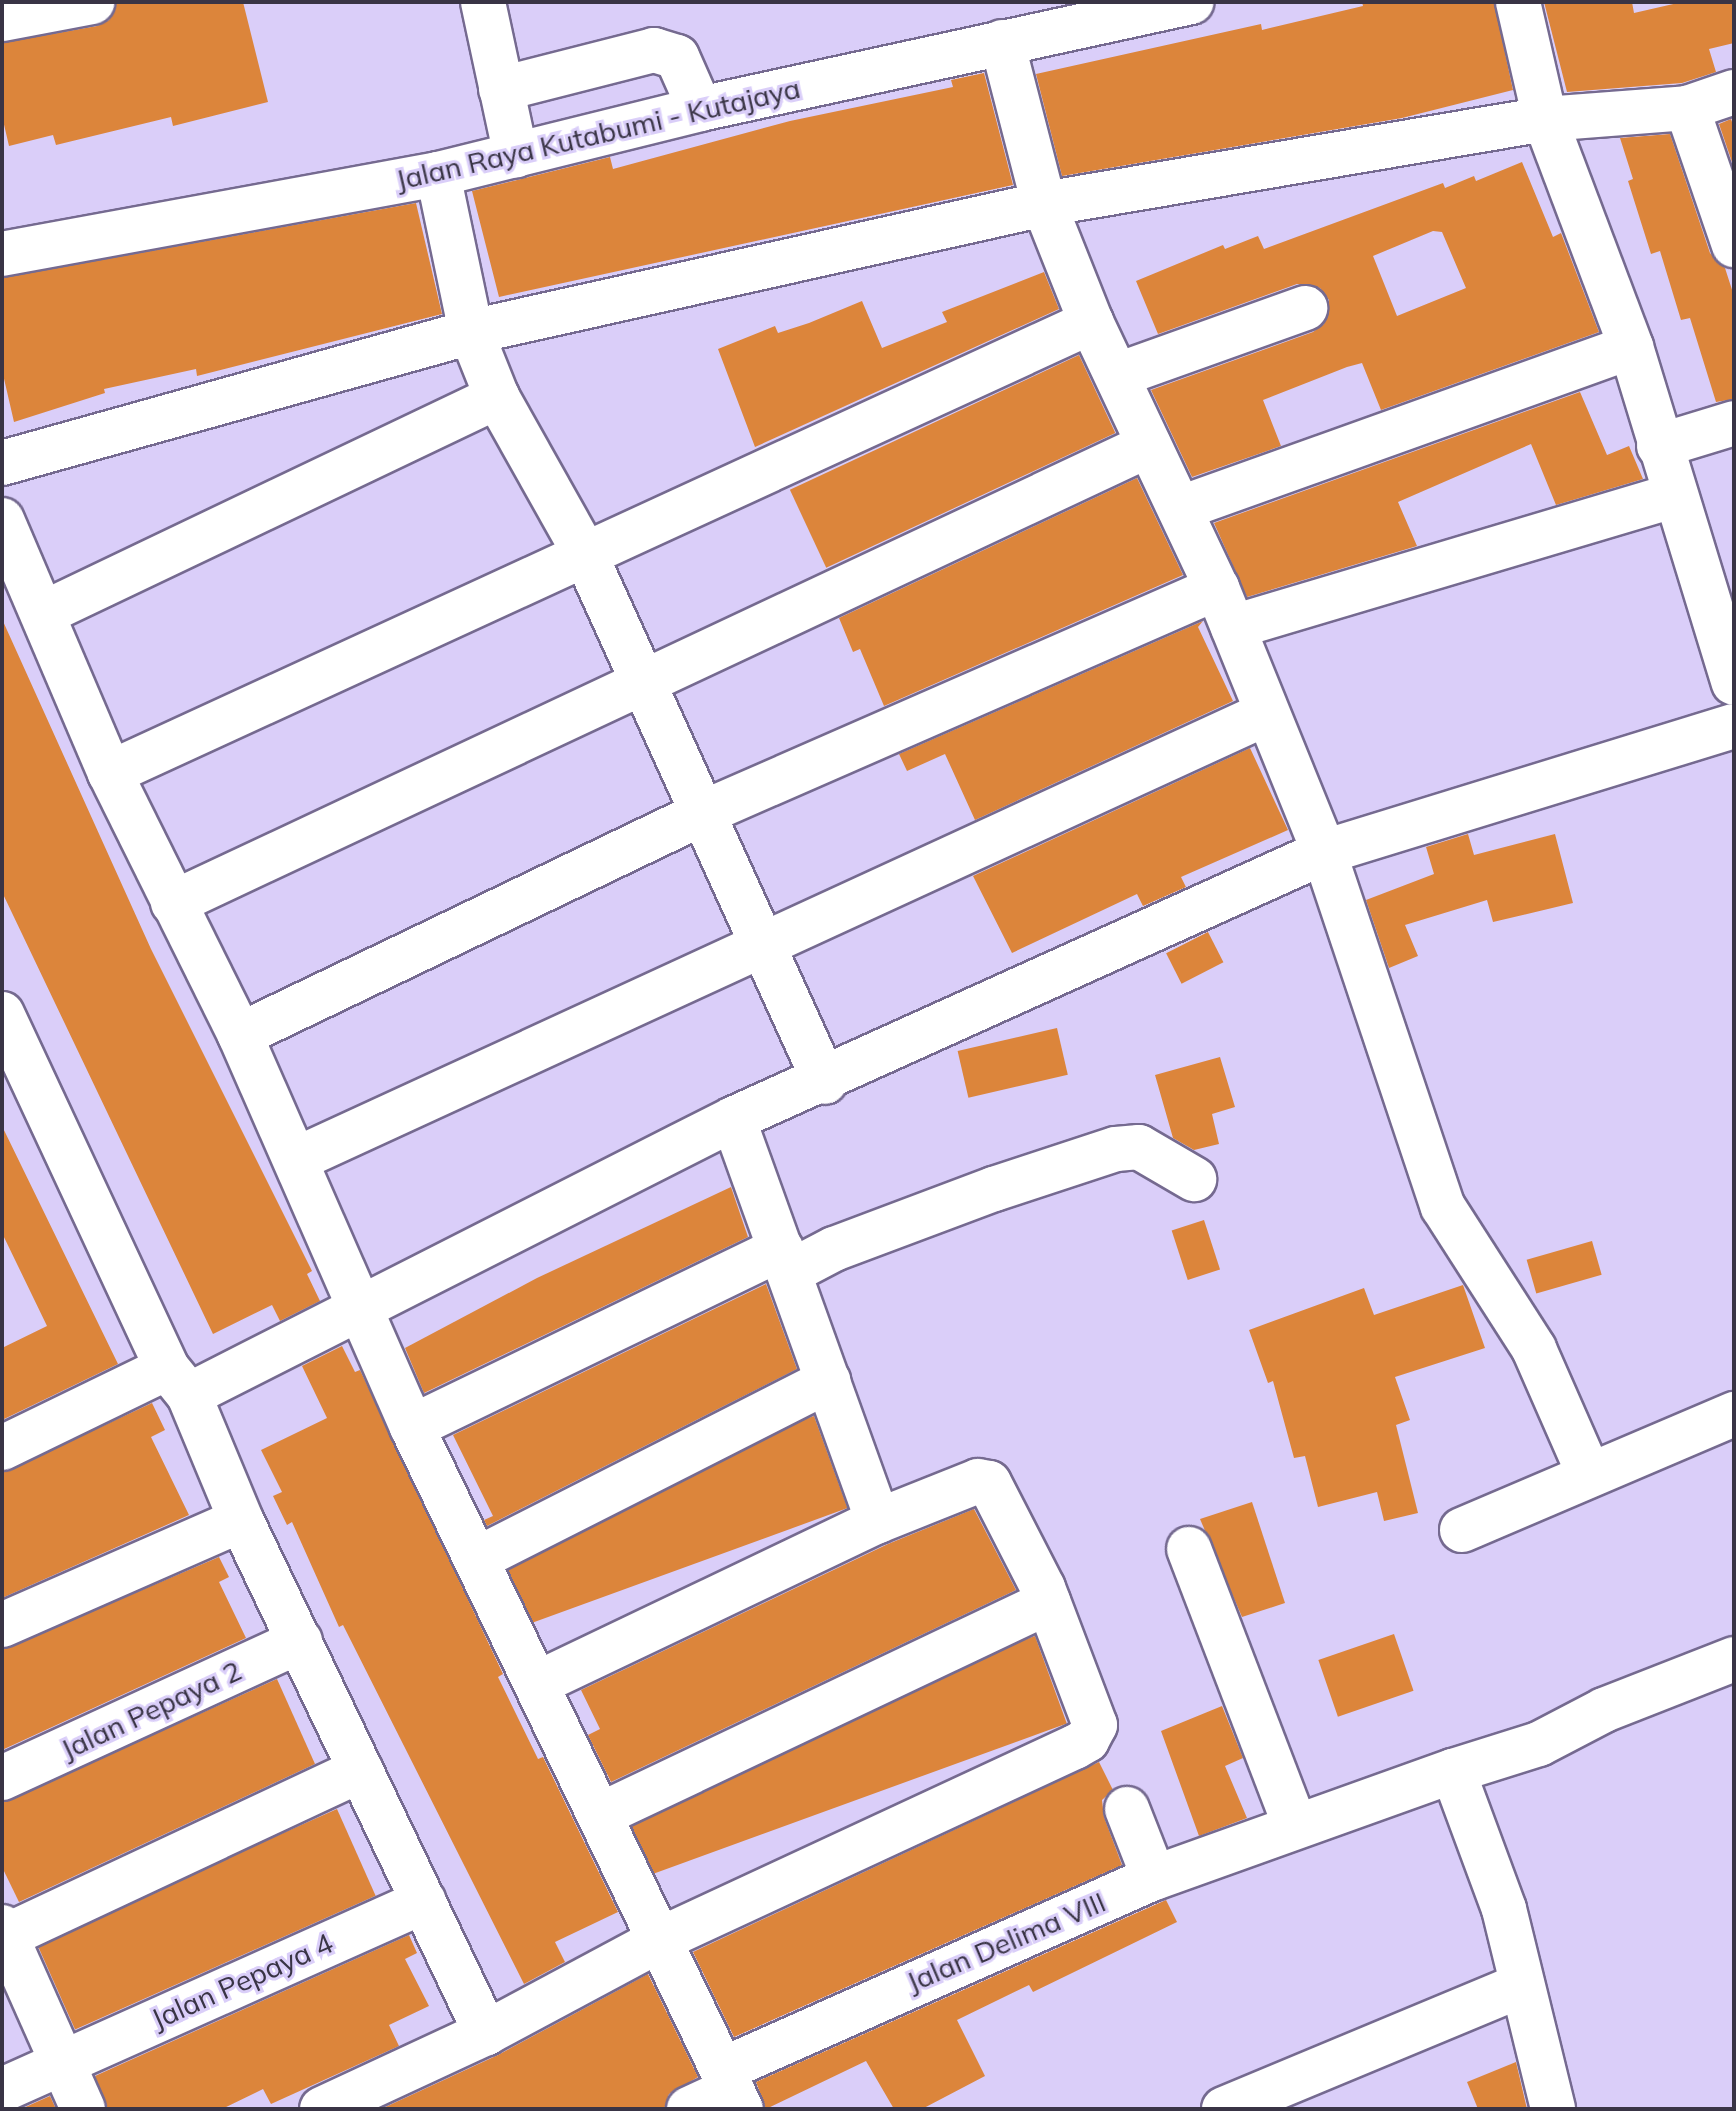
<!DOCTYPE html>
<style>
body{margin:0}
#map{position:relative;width:1736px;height:2111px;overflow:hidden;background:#dacef9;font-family:Mulish,sans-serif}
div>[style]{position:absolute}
.building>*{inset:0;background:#dc853b;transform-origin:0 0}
.roads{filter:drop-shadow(2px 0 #756a90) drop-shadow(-2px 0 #756a90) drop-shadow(0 2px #756a90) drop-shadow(0 -2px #756a90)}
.minor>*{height:44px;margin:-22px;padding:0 22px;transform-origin:22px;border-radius:22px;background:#fff}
span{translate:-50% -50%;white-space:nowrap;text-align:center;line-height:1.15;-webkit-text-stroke:6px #dacef9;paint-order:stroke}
.street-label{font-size:28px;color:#393445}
.frame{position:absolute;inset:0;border:4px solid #393445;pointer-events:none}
</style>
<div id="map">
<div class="building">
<i style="clip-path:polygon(116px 2px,243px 2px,268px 102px,173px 126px,171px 117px,56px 145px,53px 135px,9px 146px,2px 116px,2px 43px,97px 26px,109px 20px)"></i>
<i style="clip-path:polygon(1362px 2px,1494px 2px,1513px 90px,1402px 118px,1062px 176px,1036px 74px,1261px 24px,1262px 30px,1363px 6px)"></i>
<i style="clip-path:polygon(1544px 2px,1632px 2px,1634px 13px,1682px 2px,1734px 2px,1734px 43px,1709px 49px,1716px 72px,1682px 83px,1567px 92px)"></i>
<i style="clip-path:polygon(984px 73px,1013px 185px,499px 297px,472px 191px,610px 157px,613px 169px,790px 121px,953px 87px,951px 80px)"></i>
<i style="clip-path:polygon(1731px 119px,1734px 128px,1734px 168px,1719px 124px)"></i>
<i style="clip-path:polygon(1670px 134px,1710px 253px,1725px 268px,1734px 296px,1734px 399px,1716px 402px,1690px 318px,1681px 320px,1660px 251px,1651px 254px,1628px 181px,1633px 179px,1620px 138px)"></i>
<i style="clip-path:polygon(evenodd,1522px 162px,1553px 237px,1561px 233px,1599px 332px,1381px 410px,1362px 363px,1347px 367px,1263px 400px,1281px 446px,1192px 477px,1151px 390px,1313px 332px,1324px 324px,1329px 300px,1320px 288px,1297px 284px,1158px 334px,1136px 281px,1223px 245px,1225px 249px,1258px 236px,1264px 249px,1443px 183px,1445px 188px,1474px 176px,1476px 181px,1522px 162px,1433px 231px,1442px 232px,1466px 288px,1397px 316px,1373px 256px,1433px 231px)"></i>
<i style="clip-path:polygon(416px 203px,442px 314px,197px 376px,196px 369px,104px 389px,105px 393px,14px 422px,2px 370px,2px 278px)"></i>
<i style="clip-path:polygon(1044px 272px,1059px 309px,755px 447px,718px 349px,775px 326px,778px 333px,809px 323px,862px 301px,882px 348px,947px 322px,942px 312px)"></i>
<i style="left:1079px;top:355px;width:86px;height:319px;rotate:65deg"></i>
<i style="clip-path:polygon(1580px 392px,1607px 455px,1629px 446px,1643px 479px,1556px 505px,1531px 444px,1398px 502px,1417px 546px,1247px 597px,1214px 523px)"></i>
<i style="clip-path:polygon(1137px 478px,1183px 575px,884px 706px,860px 649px,853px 652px,839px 618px)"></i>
<i style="clip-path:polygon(2px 619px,151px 949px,312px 1271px,307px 1274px,320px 1301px,280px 1321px,272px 1305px,213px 1334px,2px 892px)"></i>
<i style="clip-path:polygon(1203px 621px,1198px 627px,1233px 701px,975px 820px,945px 754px,907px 771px,899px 754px)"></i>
<i style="clip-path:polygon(1250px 748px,1288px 830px,1181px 877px,1186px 887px,1143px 906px,1137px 894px,1012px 953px,973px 876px)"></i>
<i style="clip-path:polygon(1468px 834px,1474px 855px,1555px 834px,1573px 903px,1493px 922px,1487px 900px,1405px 925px,1418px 956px,1389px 968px,1366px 900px,1434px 874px,1426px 847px)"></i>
<i style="left:1208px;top:932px;width:34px;height:47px;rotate:63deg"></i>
<i style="left:1057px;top:1028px;width:48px;height:102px;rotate:77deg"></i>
<i style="clip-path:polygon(1220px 1057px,1235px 1107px,1212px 1114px,1219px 1144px,1194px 1150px,1173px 1138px,1155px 1075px)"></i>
<i style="clip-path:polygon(2px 1126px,118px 1364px,2px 1420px,2px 1348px,47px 1326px,2px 1233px)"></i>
<i style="clip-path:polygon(731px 1187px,748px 1237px,424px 1393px,405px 1348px,537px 1278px)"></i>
<i style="left:1204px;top:1220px;width:52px;height:34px;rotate:72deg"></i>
<i style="left:1592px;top:1241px;width:35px;height:68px;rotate:74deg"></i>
<i style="clip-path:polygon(766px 1284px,797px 1369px,487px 1526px,484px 1520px,493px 1516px,453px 1435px)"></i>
<i style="clip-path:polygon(1463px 1285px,1485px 1348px,1395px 1377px,1410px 1420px,1396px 1425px,1418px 1513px,1384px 1521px,1377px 1492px,1318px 1507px,1305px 1456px,1294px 1458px,1273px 1381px,1268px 1383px,1249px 1330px,1364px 1288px,1374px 1315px)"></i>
<i style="clip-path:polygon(342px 1346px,355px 1372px,360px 1370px,503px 1674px,498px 1677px,538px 1759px,543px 1757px,618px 1912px,555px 1942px,565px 1962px,524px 1984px,343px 1625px,339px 1627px,292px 1522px,287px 1525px,273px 1496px,282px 1492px,261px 1450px,327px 1418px,302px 1366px)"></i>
<i style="clip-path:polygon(152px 1403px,165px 1430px,151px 1437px,189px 1515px,2px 1598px,2px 1473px)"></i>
<i style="left:814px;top:1416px;width:98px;height:342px;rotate:70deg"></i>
<i style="clip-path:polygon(1252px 1502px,1285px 1603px,1242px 1617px,1200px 1519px)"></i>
<i style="clip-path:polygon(974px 1509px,1016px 1590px,611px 1782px,588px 1735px,600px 1729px,581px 1690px,888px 1544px)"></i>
<i style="clip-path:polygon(219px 1557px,229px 1577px,219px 1582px,246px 1638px,2px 1750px,2px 1650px)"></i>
<i style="left:1394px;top:1634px;width:60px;height:80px;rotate:71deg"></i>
<i style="left:1035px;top:1636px;width:93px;height:445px;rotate:70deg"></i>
<i style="clip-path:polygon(277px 1679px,315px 1764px,19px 1902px,2px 1867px,2px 1803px)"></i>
<i style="clip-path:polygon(1222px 1706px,1243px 1758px,1225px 1766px,1247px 1818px,1199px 1836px,1161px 1731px)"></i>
<i style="clip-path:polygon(1099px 1762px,1113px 1790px,1102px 1800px,1104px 1817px,1122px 1865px,734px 2037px,693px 1952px)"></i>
<i style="left:337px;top:1809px;width:95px;height:329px;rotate:66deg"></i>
<i style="clip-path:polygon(1166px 1900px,1177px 1922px,1033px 1992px,1029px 1985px,957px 2020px,985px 2076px,922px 2109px,894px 2109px,866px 2061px,766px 2109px,756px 2082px)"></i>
<i style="clip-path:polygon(409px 1935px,417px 1953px,405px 1959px,429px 2006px,389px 2025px,399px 2046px,271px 2104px,263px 2089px,222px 2109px,108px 2109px,95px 2076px)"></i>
<i style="clip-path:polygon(648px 1974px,698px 2077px,669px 2094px,664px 2109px,381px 2109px,498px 2055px)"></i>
<i style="clip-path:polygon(1516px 2062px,1527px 2109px,1478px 2109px,1467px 2082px)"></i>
<i style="clip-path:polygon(50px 2096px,56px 2109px,21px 2109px)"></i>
</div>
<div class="roads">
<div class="minor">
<i style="left:483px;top:2px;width:157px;rotate:77.9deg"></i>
<i style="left:1518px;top:2px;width:120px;rotate:77deg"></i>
<i style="left:1545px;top:119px;width:244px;rotate:69.3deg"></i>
<i style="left:1631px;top:347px;width:351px;rotate:73deg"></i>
<i style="left:2px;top:19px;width:92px;rotate:-10.7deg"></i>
<i style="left:1002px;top:42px;width:167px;rotate:75.5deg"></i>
<i style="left:1044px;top:204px;width:127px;rotate:68.3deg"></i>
<i style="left:1091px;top:322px;width:294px;rotate:64.7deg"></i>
<i style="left:1217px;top:588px;width:285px;rotate:67.9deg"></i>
<i style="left:1324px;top:852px;width:374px;rotate:71.5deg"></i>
<i style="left:1443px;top:1207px;width:169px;rotate:57.3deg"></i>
<i style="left:1534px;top:1349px;width:137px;rotate:66.3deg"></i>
<i style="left:501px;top:89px;width:158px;rotate:-14.3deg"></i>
<i style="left:654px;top:50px;width:24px;rotate:17deg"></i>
<i style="left:677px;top:57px;width:57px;rotate:66.1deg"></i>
<i style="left:1687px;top:108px;width:145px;rotate:71.1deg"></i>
<i style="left:438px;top:174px;width:161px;rotate:78.2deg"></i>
<i style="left:471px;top:332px;width:70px;rotate:68.2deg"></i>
<i style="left:497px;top:397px;width:178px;rotate:60.7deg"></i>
<i style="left:584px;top:552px;width:582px;rotate:65.55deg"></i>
<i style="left:2px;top:254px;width:443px;rotate:-10.4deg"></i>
<i style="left:438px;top:174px;width:270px;rotate:-13.9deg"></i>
<i style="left:700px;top:109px;width:503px;rotate:-12.29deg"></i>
<i style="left:1118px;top:375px;width:199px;rotate:-19.7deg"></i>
<i style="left:1659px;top:446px;width:78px;rotate:-17deg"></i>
<i style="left:2px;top:463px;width:487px;rotate:-15.6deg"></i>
<i style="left:471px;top:332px;width:587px;rotate:-12.59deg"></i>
<i style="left:1044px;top:204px;width:508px;rotate:-9.63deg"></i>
<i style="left:1545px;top:119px;width:142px;rotate:-4.4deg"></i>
<i style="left:1687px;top:108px;width:50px;rotate:-18.8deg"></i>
<i style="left:1181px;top:508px;width:478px;rotate:-19.7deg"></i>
<i style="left:2px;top:520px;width:275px;rotate:66.9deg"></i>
<i style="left:110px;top:773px;width:292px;rotate:63.6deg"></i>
<i style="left:240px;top:1035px;width:428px;rotate:66.3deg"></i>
<i style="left:412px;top:1427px;width:757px;rotate:64.25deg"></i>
<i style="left:46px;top:612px;width:500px;rotate:-25.5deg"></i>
<i style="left:1233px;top:627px;width:459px;rotate:-16.6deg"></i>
<i style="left:110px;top:773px;width:1080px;rotate:-24.69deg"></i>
<i style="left:173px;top:903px;width:1078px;rotate:-25.14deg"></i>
<i style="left:2px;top:1014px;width:391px;rotate:65deg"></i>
<i style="left:167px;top:1368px;width:35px;rotate:51deg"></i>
<i style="left:189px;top:1395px;width:135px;rotate:67.4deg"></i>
<i style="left:241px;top:1520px;width:569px;rotate:64.47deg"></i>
<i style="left:240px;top:1035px;width:516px;rotate:-25.62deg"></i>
<i style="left:705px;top:812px;width:559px;rotate:-23.63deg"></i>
<i style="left:297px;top:1159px;width:1065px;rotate:-24.69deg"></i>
<i style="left:790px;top:1272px;width:50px;rotate:-27.6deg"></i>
<i style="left:834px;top:1249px;width:171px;rotate:-20.6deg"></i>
<i style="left:994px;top:1189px;width:128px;rotate:-18.2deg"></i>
<i style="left:1116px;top:1149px;width:23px;rotate:-5deg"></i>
<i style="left:1139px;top:1147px;width:64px;rotate:30.2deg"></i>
<i style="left:189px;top:1395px;width:610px;rotate:-26.9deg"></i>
<i style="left:733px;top:1119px;width:649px;rotate:-24.31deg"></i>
<i style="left:1324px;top:852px;width:429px;rotate:-17.1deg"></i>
<i style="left:412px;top:1427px;width:410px;rotate:-25.8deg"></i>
<i style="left:2px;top:1448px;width:183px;rotate:-25.9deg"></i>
<i style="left:1462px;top:1530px;width:296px;rotate:-23.1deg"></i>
<i style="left:1189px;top:1549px;width:296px;rotate:69deg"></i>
<i style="left:477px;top:1559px;width:394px;rotate:-26.9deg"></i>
<i style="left:2px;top:1625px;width:261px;rotate:-23.7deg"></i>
<i style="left:538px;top:1683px;width:377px;rotate:-25.5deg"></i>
<i style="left:1453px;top:1771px;width:90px;rotate:-17.4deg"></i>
<i style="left:1539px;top:1744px;width:73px;rotate:-27.6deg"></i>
<i style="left:1604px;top:1710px;width:140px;rotate:-21.4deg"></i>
<i style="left:2px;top:1778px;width:328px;rotate:-24.7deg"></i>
<i style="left:1127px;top:1809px;width:74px;rotate:68.6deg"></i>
<i style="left:602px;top:1814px;width:494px;rotate:-25.4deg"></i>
<i style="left:2px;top:1927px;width:199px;rotate:66deg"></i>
<i style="left:2px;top:1938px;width:396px;rotate:-25.1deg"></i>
<i style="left:722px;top:2070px;width:473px;rotate:-24deg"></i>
<i style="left:1154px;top:1878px;width:318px;rotate:-19.7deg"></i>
<i style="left:1453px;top:1771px;width:147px;rotate:69.7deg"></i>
<i style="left:1504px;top:1909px;width:206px;rotate:76.2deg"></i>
<i style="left:2px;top:2090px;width:462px;rotate:-24.1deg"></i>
<i style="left:322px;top:2109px;width:181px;rotate:-24.9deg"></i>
<i style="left:486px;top:2033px;width:199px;rotate:-28.2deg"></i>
<i style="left:661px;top:1939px;width:456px;rotate:-24.9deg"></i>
<i style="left:1075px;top:1747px;width:14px;rotate:-30deg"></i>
<i style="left:1087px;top:1740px;width:17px;rotate:-62deg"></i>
<i style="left:1095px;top:1725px;width:147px;rotate:-110.8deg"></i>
<i style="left:1043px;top:1588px;width:118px;rotate:-117.2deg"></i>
<i style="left:989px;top:1483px;width:11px;rotate:-170deg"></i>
<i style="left:978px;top:1481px;width:108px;rotate:158.2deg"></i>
<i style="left:878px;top:1521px;width:427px;rotate:-109.8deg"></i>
<i style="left:689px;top:2109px;width:47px;rotate:-24.9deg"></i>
<i style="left:1224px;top:2109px;width:323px;rotate:-22.6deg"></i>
</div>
</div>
<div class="street-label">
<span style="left:598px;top:134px;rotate:-13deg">Jalan Raya Kutabumi - Kutajaya</span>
<span style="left:151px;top:1710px;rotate:-25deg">Jalan Pepaya 2</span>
<span style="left:1006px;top:1942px;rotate:-23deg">Jalan Delima VIII</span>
<span style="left:242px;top:1981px;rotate:-24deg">Jalan Pepaya 4</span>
</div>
<div class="frame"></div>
</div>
